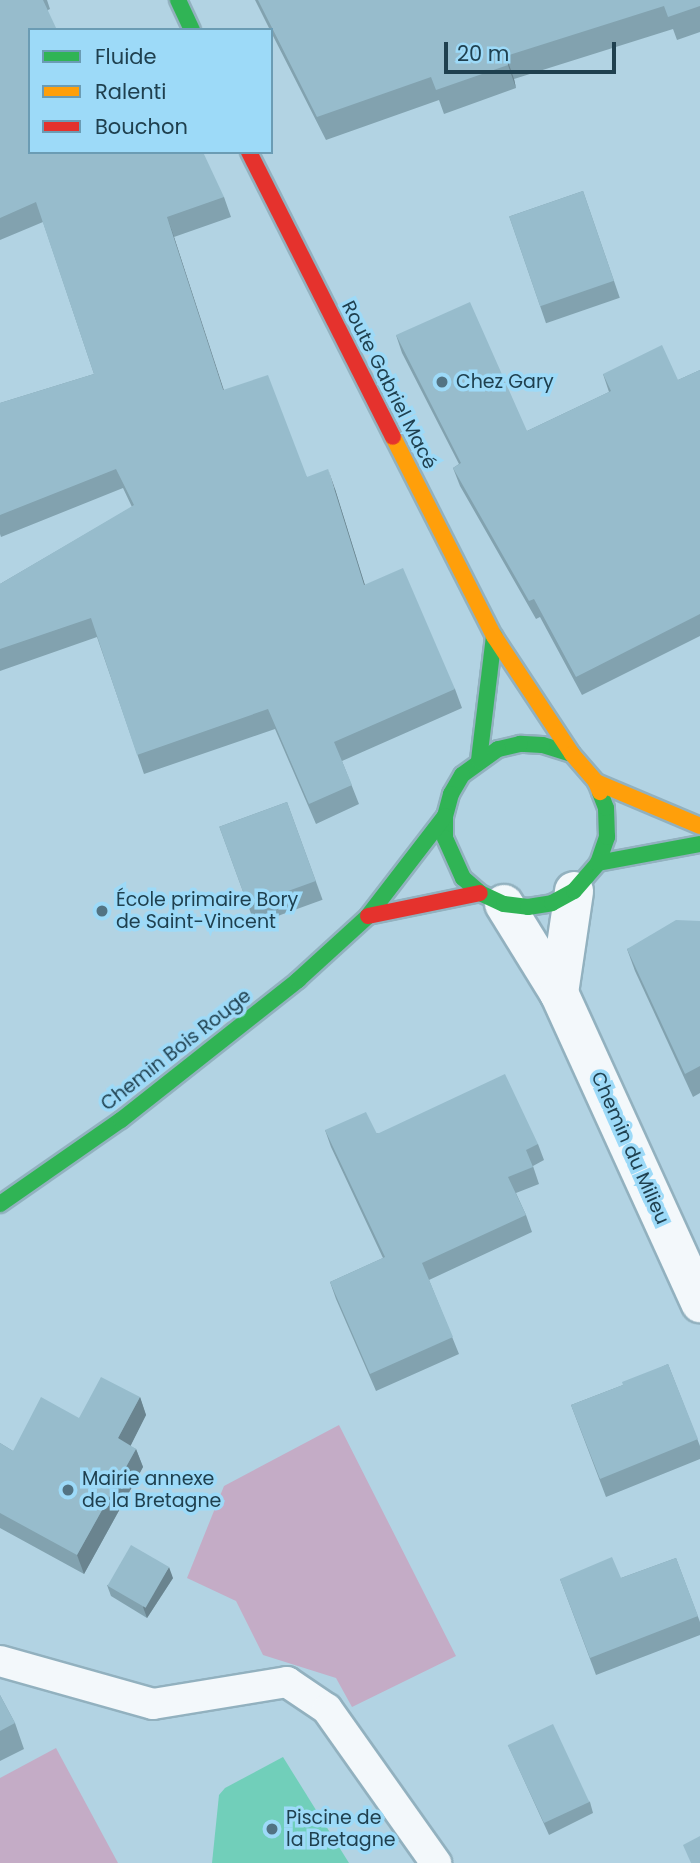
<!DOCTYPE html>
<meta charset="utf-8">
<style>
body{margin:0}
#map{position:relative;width:700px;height:1863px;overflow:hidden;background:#b2d3e3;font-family:Poppins,sans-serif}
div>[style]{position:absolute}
.green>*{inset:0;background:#c4acc6}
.water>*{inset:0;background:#71cfba}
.roads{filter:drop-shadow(2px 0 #92b1bf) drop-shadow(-2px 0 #92b1bf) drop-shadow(0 2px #92b1bf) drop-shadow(0 -2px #92b1bf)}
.lane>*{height:30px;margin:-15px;padding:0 15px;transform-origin:15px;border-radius:15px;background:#f3f8fb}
.street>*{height:38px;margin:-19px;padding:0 19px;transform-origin:19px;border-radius:19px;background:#f3f8fb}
.fast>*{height:16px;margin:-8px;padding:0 8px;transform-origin:8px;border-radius:8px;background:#30b455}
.slow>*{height:16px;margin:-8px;padding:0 8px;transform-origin:8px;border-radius:8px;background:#ff9f0a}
.jam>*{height:16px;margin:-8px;padding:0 8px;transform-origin:8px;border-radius:8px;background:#e5322d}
.wall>*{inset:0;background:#82a2af;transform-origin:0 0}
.shaded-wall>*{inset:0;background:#6a848f}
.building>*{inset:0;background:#97bccc;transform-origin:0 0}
.dots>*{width:19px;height:19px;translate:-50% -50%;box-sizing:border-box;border:4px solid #9ddaf8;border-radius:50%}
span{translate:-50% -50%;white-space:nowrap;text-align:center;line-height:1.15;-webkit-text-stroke:7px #9ddaf8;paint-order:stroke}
.poi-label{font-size:19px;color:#1f404f}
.left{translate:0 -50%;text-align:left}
.street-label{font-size:19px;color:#1f404f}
.legend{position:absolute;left:28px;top:28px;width:245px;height:126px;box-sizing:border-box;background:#9ddaf8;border:2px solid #6b9cb4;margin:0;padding:9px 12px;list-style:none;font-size:21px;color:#1f404f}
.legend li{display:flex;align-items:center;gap:14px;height:35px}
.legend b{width:35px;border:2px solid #6b9cb4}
.scale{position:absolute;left:444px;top:42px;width:172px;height:32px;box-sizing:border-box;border:4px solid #1f404f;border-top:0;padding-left:9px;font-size:21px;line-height:24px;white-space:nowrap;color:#1f404f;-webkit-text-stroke:5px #9ddaf8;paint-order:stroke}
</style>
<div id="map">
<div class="green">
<i style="clip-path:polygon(339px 1425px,456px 1656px,352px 1707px,336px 1678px,263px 1655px,236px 1601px,187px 1578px,224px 1486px)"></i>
<i style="clip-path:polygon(56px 1748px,118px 1863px,0 1863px,0 1778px)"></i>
</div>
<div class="water">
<i style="clip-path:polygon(283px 1757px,349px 1863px,212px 1863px,219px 1795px,225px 1788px)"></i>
</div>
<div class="roads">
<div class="lane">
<i style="left:0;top:1661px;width:159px;rotate:15.7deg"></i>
<i style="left:153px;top:1704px;width:136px;rotate:-9.3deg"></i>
<i style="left:287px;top:1682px;width:48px;rotate:34deg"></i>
<i style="left:327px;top:1709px;width:189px;rotate:54.7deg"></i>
</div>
<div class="street">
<i style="left:504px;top:904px;width:105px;rotate:58.3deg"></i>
<i style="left:559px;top:993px;width:341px;rotate:65.5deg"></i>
<i style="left:559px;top:993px;width:103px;rotate:-81.6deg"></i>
</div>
<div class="fast">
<i style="left:178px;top:0;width:33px;rotate:65deg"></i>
<i style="left:572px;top:754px;width:31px;rotate:-163deg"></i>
<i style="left:542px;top:745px;width:22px;rotate:-177deg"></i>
<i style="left:520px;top:744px;width:23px;rotate:167deg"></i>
<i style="left:498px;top:749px;width:44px;rotate:144.2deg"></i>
<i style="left:462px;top:775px;width:22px;rotate:120deg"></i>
<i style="left:451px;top:794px;width:23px;rotate:105deg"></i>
<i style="left:445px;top:816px;width:22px;rotate:90deg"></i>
<i style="left:445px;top:838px;width:44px;rotate:65.8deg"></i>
<i style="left:463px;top:878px;width:23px;rotate:41deg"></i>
<i style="left:480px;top:893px;width:26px;rotate:25deg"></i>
<i style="left:504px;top:904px;width:24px;rotate:7deg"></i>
<i style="left:528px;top:907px;width:24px;rotate:-9deg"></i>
<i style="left:552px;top:903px;width:25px;rotate:-29deg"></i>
<i style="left:574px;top:891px;width:37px;rotate:-49deg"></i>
<i style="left:598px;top:863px;width:28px;rotate:-71deg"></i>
<i style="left:607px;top:837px;width:29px;rotate:-92deg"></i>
<i style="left:606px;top:808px;width:17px;rotate:-111deg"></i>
<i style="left:479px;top:760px;width:125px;rotate:-83.1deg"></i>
<i style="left:598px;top:863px;width:104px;rotate:-10.6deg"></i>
<i style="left:0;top:1204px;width:147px;rotate:-34.8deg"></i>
<i style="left:121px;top:1120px;width:226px;rotate:-38.3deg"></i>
<i style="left:298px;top:980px;width:95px;rotate:-42.4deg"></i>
<i style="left:368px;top:916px;width:126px;rotate:-52.4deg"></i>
</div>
<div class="slow">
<i style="left:393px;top:437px;width:223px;rotate:63.1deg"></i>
<i style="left:494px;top:636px;width:141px;rotate:56.5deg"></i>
<i style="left:572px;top:754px;width:37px;rotate:49deg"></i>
<i style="left:596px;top:782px;width:11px;rotate:68deg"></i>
<i style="left:596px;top:782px;width:113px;rotate:22.9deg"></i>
</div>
<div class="jam">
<i style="left:249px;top:152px;width:319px;rotate:63.2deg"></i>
<i style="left:368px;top:916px;width:114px;rotate:-11.6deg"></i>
</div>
</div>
<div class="wall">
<i style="clip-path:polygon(0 0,47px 0,50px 9px,48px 10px,30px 152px,224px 197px,231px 217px,174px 237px,223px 390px,307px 477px,335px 489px,365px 585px,455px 689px,462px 708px,342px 761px,359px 804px,316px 824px,275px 729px,144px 774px,97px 637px,0 671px,0 584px,132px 507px,123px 488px,1px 537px,0 534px,0 403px,94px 374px,43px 222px,0 240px)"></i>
<i style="clip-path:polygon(255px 0,700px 0,700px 32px,677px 40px,673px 29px,514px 79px,516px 88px,444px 114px,439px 100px,326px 140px,271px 32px,271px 30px,270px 30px)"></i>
<i style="left:583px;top:191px;width:113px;height:78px;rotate:71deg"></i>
<i style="clip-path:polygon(396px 335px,527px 431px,609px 392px,603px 374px,678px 380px,700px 370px,700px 636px,582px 695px,540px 617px,536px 619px,460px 486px,453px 468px,459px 464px,402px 353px)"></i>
<i style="left:287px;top:802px;width:104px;height:72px;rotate:70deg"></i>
<i style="clip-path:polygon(700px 921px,700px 1093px,693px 1097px,635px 971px,627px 949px)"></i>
<i style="clip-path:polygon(325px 1130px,538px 1144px,544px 1160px,533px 1166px,539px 1184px,516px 1193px,526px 1215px,532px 1232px,429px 1280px,459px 1354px,376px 1391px,336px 1299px,330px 1282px,383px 1258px,331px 1147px)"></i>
<i style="clip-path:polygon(668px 1364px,700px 1446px,700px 1459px,606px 1497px,571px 1405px,623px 1385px)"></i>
<i style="clip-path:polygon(140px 1397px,146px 1415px,130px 1446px,136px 1449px,143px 1467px,84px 1574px,0 1528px,0 1443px,13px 1451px,79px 1418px)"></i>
<i style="clip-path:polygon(676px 1558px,700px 1622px,700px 1635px,596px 1675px,560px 1579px,621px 1578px)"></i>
<i style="clip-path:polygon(173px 1578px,147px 1618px,111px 1596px,107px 1585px)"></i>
<i style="clip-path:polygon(0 1695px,15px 1723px,24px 1749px,0 1761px)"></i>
<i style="clip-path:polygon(508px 1745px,590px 1802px,593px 1813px,549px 1835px)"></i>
</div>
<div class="shaded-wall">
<i style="clip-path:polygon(506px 56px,514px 79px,516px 88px,508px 65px)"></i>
<i style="clip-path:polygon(167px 217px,174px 237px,230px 409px,223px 390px)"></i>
<i style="clip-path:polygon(328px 469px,335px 489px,371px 605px,364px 585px)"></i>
<i style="clip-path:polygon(140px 1397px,146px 1415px,125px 1457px,118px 1438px)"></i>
<i style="clip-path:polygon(136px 1449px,143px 1467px,84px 1574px,77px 1555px)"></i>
<i style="clip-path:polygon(169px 1567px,173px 1578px,147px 1618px,143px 1607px)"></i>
</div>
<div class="building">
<i style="clip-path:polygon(0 0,43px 0,57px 30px,30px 30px,30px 152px,203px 152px,224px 197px,167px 217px,223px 390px,268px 375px,307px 477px,328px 469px,364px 585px,403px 568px,455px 689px,334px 742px,352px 785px,309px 804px,268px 709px,137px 755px,91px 618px,0 649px,0 584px,134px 505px,116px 469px,0 515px,0 403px,94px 374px,36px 202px,0 218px)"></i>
<i style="clip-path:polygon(258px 0,700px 0,700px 6px,668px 17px,664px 6px,506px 56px,508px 65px,436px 90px,431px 77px,317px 117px)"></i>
<i style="left:583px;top:191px;width:95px;height:78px;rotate:71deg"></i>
<i style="clip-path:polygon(470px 302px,527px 431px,611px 391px,603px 374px,662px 345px,678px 380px,700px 370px,700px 614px,576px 677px,534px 599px,529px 601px,453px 468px,461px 463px,396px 335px)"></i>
<i style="left:287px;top:802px;width:84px;height:72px;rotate:70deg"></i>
<i style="clip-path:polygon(676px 920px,700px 921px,700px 1066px,685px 1074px,627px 949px)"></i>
<i style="clip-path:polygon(505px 1074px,538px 1144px,526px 1150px,533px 1167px,508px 1177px,526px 1215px,422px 1263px,453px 1337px,370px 1374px,330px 1282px,385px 1257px,325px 1130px,366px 1112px,377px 1134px)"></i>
<i style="clip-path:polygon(668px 1364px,698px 1439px,600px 1479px,571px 1405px,623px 1385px,622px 1382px)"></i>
<i style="clip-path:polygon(101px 1377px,140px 1397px,118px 1438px,136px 1449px,77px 1555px,0 1513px,0 1443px,13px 1451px,41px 1397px,79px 1418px)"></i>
<i style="left:131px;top:1545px;width:44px;height:47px;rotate:30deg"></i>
<i style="clip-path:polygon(612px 1557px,621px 1578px,676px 1558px,698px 1616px,590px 1658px,560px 1579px)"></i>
<i style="clip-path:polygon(0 1695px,15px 1723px,0 1731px)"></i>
<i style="left:553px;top:1724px;width:86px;height:50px;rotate:65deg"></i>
<i style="clip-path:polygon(700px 1836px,700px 1863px,691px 1863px,683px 1845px)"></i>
</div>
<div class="dots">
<i style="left:442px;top:382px;background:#527383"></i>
<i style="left:102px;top:911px;background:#527383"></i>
<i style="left:68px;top:1490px;background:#527383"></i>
<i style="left:272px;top:1829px;background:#527383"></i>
</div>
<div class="poi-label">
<span class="left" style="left:456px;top:382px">Chez Gary</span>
<span class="left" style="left:116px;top:911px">École primaire Bory<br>de Saint-Vincent</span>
<span class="left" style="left:82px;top:1490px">Mairie annexe<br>de la Bretagne</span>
<span class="left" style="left:286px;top:1829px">Piscine de<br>la Bretagne</span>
</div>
<div class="street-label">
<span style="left:389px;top:385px;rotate:63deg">Route Gabriel Macé</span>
<span style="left:176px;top:1050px;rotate:-38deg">Chemin Bois Rouge</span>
<span style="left:630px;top:1148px;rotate:66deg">Chemin du Milieu</span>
</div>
<ul class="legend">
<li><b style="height:9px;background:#30b455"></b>Fluide</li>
<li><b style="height:9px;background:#ff9f0a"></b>Ralenti</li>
<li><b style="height:9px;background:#e5322d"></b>Bouchon</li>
</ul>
<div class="scale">20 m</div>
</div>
